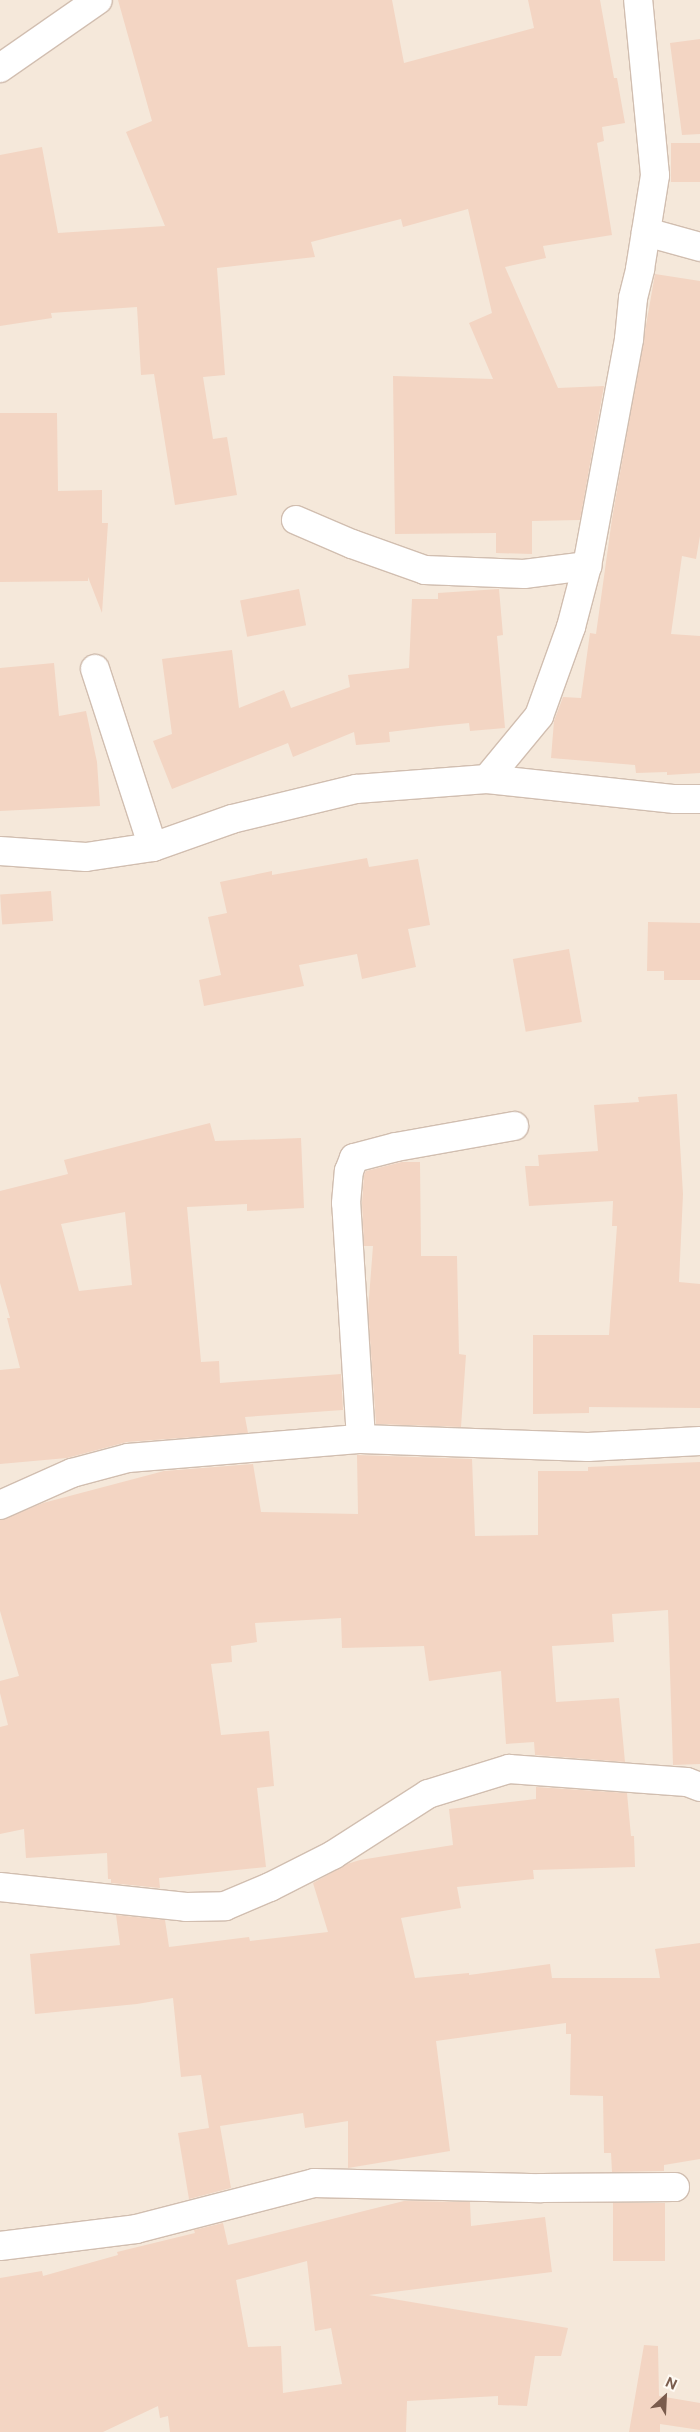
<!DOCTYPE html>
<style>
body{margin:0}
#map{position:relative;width:700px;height:2432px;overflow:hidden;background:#fdf6ec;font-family:"Public Sans",sans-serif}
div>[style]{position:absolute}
.residential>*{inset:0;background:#f5e8da;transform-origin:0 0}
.building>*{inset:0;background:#f3d5c3;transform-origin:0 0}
.roads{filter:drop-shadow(1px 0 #d1beb0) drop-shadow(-1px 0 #d1beb0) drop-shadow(0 1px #d1beb0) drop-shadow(0 -1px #d1beb0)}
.minor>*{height:28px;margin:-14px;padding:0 14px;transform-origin:14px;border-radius:14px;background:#fff}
span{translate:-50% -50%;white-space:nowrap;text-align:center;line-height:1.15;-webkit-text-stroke:5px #fffaf3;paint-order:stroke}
.north{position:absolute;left:640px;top:2372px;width:50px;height:50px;-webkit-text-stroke:4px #fffaf3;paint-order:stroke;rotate:25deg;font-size:14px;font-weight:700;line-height:20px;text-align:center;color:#7a5c4d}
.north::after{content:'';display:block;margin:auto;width:18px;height:22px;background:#7a5c4d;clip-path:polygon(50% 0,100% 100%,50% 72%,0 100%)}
</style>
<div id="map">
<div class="residential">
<i style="left:0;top:0;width:700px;height:2432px"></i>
</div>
<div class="building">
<i style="clip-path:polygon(118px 0,392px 0,404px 63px,534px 28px,528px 0,600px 0,614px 78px,617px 78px,625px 123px,602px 127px,604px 141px,597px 143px,612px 235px,543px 246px,546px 258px,505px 267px,558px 388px,604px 386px,580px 520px,532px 521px,532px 554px,496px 553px,496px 533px,395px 534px,393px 376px,493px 379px,469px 323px,492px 313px,468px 209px,403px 227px,401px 219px,311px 242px,315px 257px,217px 268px,225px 375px,203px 377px,213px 439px,227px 437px,237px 495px,175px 505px,154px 374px,141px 375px,137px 307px,51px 313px,52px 318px,0 326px,0 155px,42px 147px,58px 233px,165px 226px,126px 132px,152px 121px)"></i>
<i style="clip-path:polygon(700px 39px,700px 134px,682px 135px,670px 43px)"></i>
<i style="left:700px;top:143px;width:39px;height:29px;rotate:90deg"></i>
<i style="clip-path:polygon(655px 274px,700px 281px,700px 536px,696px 559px,682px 556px,671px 634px,700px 636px,700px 773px,667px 775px,667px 772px,636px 773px,635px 765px,551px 758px,554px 721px,563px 697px,581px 698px,590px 633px,596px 634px,612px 519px)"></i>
<i style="clip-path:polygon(0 413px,57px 413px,58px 491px,102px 490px,102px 523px,108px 523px,102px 613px,88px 577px,88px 581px,0 582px)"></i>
<i style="left:299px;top:589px;width:37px;height:60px;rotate:79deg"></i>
<i style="clip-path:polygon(499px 589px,503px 635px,497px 636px,505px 728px,470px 731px,469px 723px,439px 726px,389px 732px,390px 742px,356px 745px,354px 732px,293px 757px,288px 743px,172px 789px,153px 741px,172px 734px,162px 659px,232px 650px,239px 708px,284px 690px,291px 708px,350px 687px,348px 675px,409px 668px,412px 599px,438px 599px,438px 593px)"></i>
<i style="clip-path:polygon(54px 663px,59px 716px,86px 711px,97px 762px,100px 806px,0 811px,0 668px)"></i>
<i style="clip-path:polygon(367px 858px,369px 867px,418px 859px,430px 925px,408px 929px,416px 967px,362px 979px,357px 954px,299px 965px,304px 986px,204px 1006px,199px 980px,221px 975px,208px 917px,227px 913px,220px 882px,272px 871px,272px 875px)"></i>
<i style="left:51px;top:891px;width:30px;height:51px;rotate:86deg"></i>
<i style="clip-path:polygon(648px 922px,700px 923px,700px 980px,664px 980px,664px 971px,647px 971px)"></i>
<i style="left:569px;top:949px;width:74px;height:57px;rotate:80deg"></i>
<i style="clip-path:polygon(677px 1094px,683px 1194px,679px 1282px,700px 1284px,700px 1408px,589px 1407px,589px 1413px,533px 1414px,533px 1335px,609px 1335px,617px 1226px,612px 1226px,613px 1201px,529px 1206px,525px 1166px,539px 1166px,538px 1155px,598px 1151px,594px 1105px,639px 1102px,638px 1097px)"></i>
<i style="clip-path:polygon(evenodd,210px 1123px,215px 1141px,301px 1138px,304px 1208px,247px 1211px,247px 1204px,187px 1207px,201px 1362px,219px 1361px,220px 1383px,341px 1374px,343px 1410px,245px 1417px,248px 1433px,127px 1442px,67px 1458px,0 1464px,0 1370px,20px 1368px,7px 1318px,10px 1318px,0 1283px,0 1191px,68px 1174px,64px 1160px,210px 1123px,125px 1212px,132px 1285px,79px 1291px,61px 1224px,125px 1212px)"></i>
<i style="clip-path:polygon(402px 1162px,420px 1162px,421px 1256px,457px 1256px,459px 1354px,466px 1355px,461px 1427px,376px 1424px,368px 1311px,373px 1246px,364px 1246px,362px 1203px,364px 1175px,366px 1171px)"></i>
<i style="clip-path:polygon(357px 1455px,472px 1459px,475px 1536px,538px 1535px,538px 1471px,588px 1471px,588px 1467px,700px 1462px,700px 1764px,673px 1765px,668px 1610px,612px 1614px,614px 1642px,552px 1646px,556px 1702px,619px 1698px,625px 1762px,535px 1755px,534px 1742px,506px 1744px,501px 1671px,429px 1681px,424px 1646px,342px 1648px,341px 1618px,255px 1623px,257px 1642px,231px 1646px,232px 1662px,211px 1664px,221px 1735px,269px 1731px,274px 1786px,257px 1788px,266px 1867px,159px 1878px,160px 1888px,111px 1883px,111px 1879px,108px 1879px,107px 1853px,26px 1858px,24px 1829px,0 1834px,0 1727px,8px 1725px,0 1693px,0 1681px,19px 1676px,0 1611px,0 1520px,43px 1503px,164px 1471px,253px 1464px,261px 1512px,358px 1514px)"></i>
<i style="clip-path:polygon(536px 1787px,627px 1793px,631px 1836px,634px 1836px,635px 1867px,533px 1870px,534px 1879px,457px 1887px,461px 1908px,401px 1918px,415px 1978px,469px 1973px,469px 1975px,550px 1964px,552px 1978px,660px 1978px,655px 1949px,700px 1943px,700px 2159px,664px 2165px,664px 2171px,612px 2172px,611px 2153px,604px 2153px,603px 2096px,570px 2095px,571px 2034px,566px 2034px,566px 2023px,436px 2041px,450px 2151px,348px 2168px,348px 2121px,305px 2128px,303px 2113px,220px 2126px,231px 2188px,189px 2199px,178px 2133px,209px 2128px,201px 2075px,181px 2077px,173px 1998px,137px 2004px,35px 2014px,30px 1954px,120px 1945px,116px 1915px,165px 1920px,169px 1947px,249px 1937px,250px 1941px,328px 1932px,313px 1883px,347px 1864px,360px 1860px,453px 1845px,449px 1809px,536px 1799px)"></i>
<i style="clip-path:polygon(evenodd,404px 2201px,470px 2202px,471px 2226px,545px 2217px,552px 2272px,369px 2295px,568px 2328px,561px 2356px,535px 2356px,527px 2406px,498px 2405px,498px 2396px,407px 2401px,406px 2432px,170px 2432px,168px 2416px,160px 2418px,158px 2406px,103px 2432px,0 2432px,0 2278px,42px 2271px,43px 2276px,118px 2255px,117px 2252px,195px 2233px,194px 2230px,223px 2223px,228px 2245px,404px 2201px,307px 2261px,315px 2331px,331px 2328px,342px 2384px,283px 2393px,281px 2346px,248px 2347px,236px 2280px,307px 2261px)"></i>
<i style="left:613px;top:2203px;width:52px;height:58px"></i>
<i style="clip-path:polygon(644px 2345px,658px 2346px,659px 2396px,700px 2403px,700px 2430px,660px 2424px,660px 2432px,629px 2432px)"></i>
</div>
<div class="roads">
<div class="minor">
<i style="left:0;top:68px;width:119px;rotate:-34.8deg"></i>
<i style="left:646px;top:232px;width:56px;rotate:15.5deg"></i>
<i style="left:296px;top:520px;width:61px;rotate:23.2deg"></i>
<i style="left:352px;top:544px;width:77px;rotate:19.6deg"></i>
<i style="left:425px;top:570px;width:99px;rotate:2.3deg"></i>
<i style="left:524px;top:574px;width:64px;rotate:-7.2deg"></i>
<i style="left:95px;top:669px;width:187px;rotate:72deg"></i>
<i style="left:487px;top:779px;width:82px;rotate:-50.5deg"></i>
<i style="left:539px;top:716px;width:95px;rotate:-70.2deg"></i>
<i style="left:571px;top:627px;width:63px;rotate:-75.3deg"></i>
<i style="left:587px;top:566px;width:231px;rotate:-79.5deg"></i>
<i style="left:629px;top:339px;width:41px;rotate:-84.4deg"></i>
<i style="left:633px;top:298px;width:30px;rotate:-76deg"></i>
<i style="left:640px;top:269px;width:95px;rotate:-80.9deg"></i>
<i style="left:655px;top:175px;width:176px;rotate:-95.5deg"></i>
<i style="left:0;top:851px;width:86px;rotate:4deg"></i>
<i style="left:86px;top:857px;width:68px;rotate:-8.5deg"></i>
<i style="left:153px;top:847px;width:84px;rotate:-19.5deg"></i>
<i style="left:232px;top:819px;width:128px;rotate:-13.6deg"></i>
<i style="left:356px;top:789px;width:131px;rotate:-4.4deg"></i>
<i style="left:487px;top:779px;width:189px;rotate:6.1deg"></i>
<i style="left:675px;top:799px;width:25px"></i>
<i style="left:361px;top:1439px;width:236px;rotate:-93.6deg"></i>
<i style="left:346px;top:1203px;width:32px;rotate:-85deg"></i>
<i style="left:349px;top:1171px;width:14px;rotate:-69deg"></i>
<i style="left:354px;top:1158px;width:43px;rotate:-14.7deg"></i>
<i style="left:396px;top:1147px;width:120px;rotate:-10.1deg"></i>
<i style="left:0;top:1505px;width:79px;rotate:-24deg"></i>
<i style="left:72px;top:1473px;width:58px;rotate:-15deg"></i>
<i style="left:128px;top:1458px;width:234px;rotate:-4.7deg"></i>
<i style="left:361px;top:1439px;width:227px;rotate:2deg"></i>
<i style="left:588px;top:1447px;width:112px;rotate:-3.1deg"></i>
<i style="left:0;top:1887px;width:187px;rotate:6.1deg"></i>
<i style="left:186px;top:1907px;width:39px;rotate:-1deg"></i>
<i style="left:225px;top:1906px;width:49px;rotate:-22.9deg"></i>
<i style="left:270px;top:1887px;width:71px;rotate:-26.9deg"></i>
<i style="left:333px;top:1855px;width:113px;rotate:-32.7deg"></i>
<i style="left:428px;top:1794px;width:85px;rotate:-17.2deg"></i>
<i style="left:509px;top:1769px;width:178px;rotate:4.2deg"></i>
<i style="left:687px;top:1782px;width:14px;rotate:21deg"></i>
<i style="left:0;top:2246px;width:137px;rotate:-7.1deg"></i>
<i style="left:136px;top:2229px;width:184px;rotate:-14.5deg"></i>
<i style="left:314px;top:2183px;width:227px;rotate:1.3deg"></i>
<i style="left:541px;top:2188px;width:134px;rotate:-0.4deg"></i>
</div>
</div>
<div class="north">N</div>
</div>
